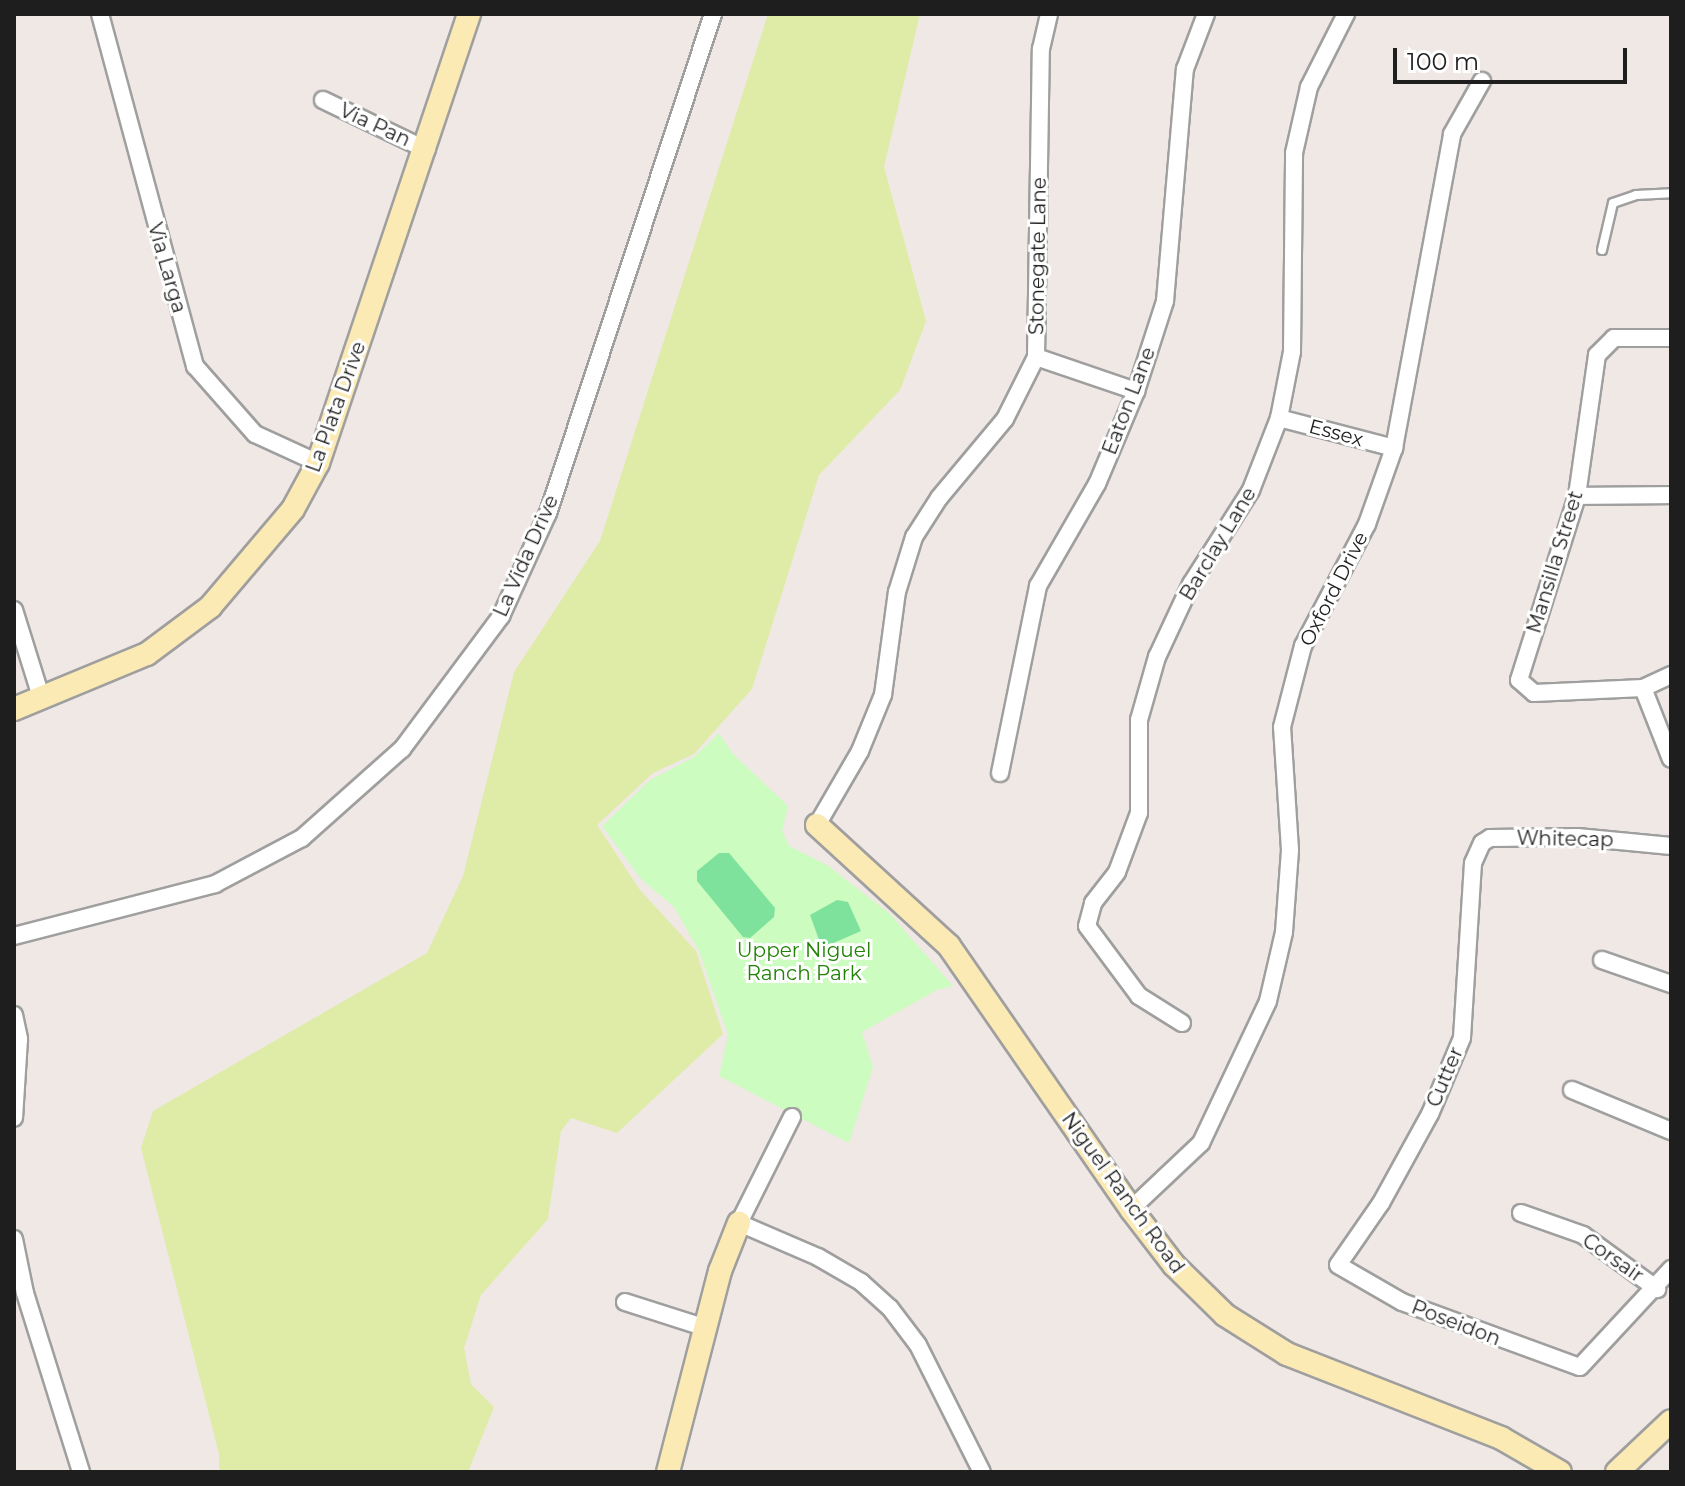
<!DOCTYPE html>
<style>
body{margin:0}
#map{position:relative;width:1685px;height:1486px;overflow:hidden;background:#f0e8e4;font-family:Montserrat,sans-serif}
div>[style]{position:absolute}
.grass>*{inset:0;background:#deeca7}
.park>*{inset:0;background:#ccfcbf}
.pitch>*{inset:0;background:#7ee29d}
.roads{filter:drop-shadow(2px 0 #9f9f9f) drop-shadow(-2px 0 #9f9f9f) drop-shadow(0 2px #9f9f9f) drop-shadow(0 -2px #9f9f9f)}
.lane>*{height:8px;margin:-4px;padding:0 4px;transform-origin:4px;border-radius:4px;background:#fff}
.street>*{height:16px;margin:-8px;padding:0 8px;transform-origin:8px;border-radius:8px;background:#fff}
.secondary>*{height:22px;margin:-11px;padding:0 11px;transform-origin:11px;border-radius:11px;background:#fceab5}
span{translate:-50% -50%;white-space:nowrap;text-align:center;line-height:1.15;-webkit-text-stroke:6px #fff;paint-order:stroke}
.street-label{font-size:20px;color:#1e1e1e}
.park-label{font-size:20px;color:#228207}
.frame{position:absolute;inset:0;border:16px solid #1e1e1e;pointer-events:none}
.scale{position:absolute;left:1393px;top:48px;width:234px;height:36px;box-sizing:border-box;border:4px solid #1e1e1e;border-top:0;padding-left:10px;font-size:24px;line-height:28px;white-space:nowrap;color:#1e1e1e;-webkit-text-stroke:6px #fff;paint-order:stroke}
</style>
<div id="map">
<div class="grass">
<i style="clip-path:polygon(768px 14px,920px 14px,884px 167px,926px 321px,900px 390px,819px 475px,752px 689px,694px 754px,653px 773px,597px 825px,640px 890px,696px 951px,723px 1034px,617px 1133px,571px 1118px,561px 1131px,548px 1219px,481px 1295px,464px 1348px,471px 1384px,494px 1407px,468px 1472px,219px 1472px,219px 1454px,141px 1148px,153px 1111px,427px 953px,463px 876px,514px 672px,600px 541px)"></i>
</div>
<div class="park">
<i style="clip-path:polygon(719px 733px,733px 754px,788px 806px,782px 831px,789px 846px,827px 865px,890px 914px,953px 986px,937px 990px,862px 1032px,873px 1067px,849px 1143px,719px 1076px,728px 1035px,699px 951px,674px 907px,641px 879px,602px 826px,650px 780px,694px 757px)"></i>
</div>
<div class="pitch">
<i style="clip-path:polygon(719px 853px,729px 853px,775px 908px,774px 917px,750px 938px,743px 937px,697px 881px,697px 871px)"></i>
<i style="clip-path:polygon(837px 900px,848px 902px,861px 931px,822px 948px,810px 915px)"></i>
</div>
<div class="roads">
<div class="lane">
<i style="left:1602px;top:250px;width:48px;rotate:-76.8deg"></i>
<i style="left:1613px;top:203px;width:24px;rotate:-19deg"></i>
<i style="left:1636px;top:195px;width:35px;rotate:-3deg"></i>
</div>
<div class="street">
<i style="left:100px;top:14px;width:365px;rotate:74.9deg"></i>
<i style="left:195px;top:366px;width:91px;rotate:48.6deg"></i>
<i style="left:255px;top:434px;width:69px;rotate:24.7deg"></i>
<i style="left:323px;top:100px;width:115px;rotate:25.7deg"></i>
<i style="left:1671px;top:338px;width:57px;rotate:180deg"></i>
<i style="left:1614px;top:338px;width:24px;rotate:135deg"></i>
<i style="left:1597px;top:355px;width:142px;rotate:98.1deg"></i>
<i style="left:1577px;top:496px;width:193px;rotate:107.5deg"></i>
<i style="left:1519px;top:680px;width:20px;rotate:41deg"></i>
<i style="left:1534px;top:693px;width:109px;rotate:-2.6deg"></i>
<i style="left:1643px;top:688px;width:31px;rotate:-25deg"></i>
<i style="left:1036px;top:357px;width:106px;rotate:18.8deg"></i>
<i style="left:1279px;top:418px;width:119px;rotate:14.6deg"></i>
<i style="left:1577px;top:496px;width:94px;rotate:-0.6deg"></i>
<i style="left:14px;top:610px;width:94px;rotate:72.7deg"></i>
<i style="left:1643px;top:688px;width:76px;rotate:68.5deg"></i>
<i style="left:1000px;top:773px;width:191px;rotate:-78.5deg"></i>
<i style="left:1038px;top:586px;width:118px;rotate:-60deg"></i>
<i style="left:1097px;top:484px;width:101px;rotate:-67.2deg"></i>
<i style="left:1136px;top:391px;width:95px;rotate:-72.1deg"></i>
<i style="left:1165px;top:301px;width:233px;rotate:-85.1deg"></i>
<i style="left:1185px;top:69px;width:59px;rotate:-69.1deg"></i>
<i style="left:817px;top:825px;width:86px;rotate:-59.8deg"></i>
<i style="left:860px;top:751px;width:61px;rotate:-67.7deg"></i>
<i style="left:883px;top:695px;width:104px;rotate:-82.3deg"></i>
<i style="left:897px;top:592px;width:58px;rotate:-72.8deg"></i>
<i style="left:914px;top:537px;width:46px;rotate:-57.3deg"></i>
<i style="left:939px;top:498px;width:103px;rotate:-50.1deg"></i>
<i style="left:1005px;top:419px;width:69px;rotate:-63.4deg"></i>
<i style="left:1036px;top:357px;width:308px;rotate:-89.1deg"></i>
<i style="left:1041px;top:49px;width:36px;rotate:-77deg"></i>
<i style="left:1671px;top:846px;width:94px;rotate:-174.5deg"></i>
<i style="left:1577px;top:837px;width:87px;rotate:179.3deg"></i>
<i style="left:1490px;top:838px;width:9px;rotate:148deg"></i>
<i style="left:1482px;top:843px;width:22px;rotate:114deg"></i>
<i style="left:1473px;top:863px;width:175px;rotate:93.6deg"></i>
<i style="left:1462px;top:1038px;width:82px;rotate:112.8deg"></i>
<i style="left:1430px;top:1114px;width:102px;rotate:118.8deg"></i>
<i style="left:1381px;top:1203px;width:75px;rotate:124.7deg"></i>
<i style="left:1338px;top:1265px;width:74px;rotate:30deg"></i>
<i style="left:1402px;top:1302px;width:189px;rotate:20.1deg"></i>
<i style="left:1580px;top:1367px;width:134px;rotate:-47.1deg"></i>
<i style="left:14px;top:936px;width:208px;rotate:-14.5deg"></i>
<i style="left:215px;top:884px;width:98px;rotate:-27.9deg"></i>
<i style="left:302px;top:838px;width:134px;rotate:-41.7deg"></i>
<i style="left:402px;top:749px;width:166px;rotate:-53.3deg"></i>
<i style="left:501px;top:616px;width:113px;rotate:-65.5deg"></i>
<i style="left:548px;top:513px;width:526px;rotate:-71.7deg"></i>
<i style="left:1602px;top:960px;width:73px;rotate:19.2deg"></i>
<i style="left:14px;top:1015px;width:25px;rotate:78deg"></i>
<i style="left:19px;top:1039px;width:79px;rotate:93.6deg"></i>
<i style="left:1182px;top:1023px;width:51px;rotate:-147.9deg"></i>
<i style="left:1139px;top:996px;width:87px;rotate:-126.6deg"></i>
<i style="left:1087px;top:926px;width:24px;rotate:-75deg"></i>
<i style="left:1093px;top:903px;width:39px;rotate:-52deg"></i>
<i style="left:1117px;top:872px;width:63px;rotate:-69.6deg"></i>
<i style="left:1139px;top:813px;width:93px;rotate:-90deg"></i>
<i style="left:1139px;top:720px;width:66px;rotate:-74.1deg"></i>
<i style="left:1157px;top:657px;width:81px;rotate:-65deg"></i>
<i style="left:1191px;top:584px;width:112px;rotate:-57.4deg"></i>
<i style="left:1251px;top:490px;width:77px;rotate:-68.7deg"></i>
<i style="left:1279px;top:418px;width:67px;rotate:-78.9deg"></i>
<i style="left:1292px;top:352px;width:199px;rotate:-89.4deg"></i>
<i style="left:1294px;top:153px;width:68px;rotate:-77.2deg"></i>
<i style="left:1309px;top:87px;width:82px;rotate:-63.1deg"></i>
<i style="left:1572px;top:1090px;width:107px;rotate:22.5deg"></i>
<i style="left:792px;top:1117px;width:119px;rotate:116.6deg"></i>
<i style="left:739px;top:1223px;width:86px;rotate:23.3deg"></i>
<i style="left:818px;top:1257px;width:50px;rotate:30.2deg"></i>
<i style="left:861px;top:1282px;width:39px;rotate:42deg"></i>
<i style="left:890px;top:1308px;width:46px;rotate:52.9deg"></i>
<i style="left:918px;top:1345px;width:142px;rotate:63.3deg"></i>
<i style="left:1131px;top:1209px;width:96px;rotate:-43.3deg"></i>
<i style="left:1201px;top:1143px;width:157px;rotate:-64.7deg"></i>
<i style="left:1268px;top:1001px;width:71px;rotate:-76.9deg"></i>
<i style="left:1284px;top:932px;width:82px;rotate:-85.8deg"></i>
<i style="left:1290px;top:850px;width:123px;rotate:-93.7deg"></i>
<i style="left:1282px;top:727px;width:84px;rotate:-75.5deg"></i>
<i style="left:1303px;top:646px;width:138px;rotate:-62.3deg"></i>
<i style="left:1367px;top:524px;width:81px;rotate:-70.4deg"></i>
<i style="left:1394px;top:448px;width:319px;rotate:-79.5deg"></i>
<i style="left:1452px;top:134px;width:61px;rotate:-60.5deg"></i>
<i style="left:1521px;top:1213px;width:66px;rotate:19.5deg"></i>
<i style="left:1583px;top:1235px;width:92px;rotate:36.1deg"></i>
<i style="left:14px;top:1239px;width:55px;rotate:78.5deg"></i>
<i style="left:25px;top:1293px;width:188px;rotate:72.6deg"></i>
<i style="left:625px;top:1302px;width:85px;rotate:17.8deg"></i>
</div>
<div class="secondary">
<i style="left:14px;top:709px;width:144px;rotate:-22.5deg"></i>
<i style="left:147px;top:654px;width:79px;rotate:-36.7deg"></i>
<i style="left:210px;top:607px;width:128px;rotate:-49.7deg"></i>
<i style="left:293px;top:509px;width:52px;rotate:-61.5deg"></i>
<i style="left:318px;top:463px;width:474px;rotate:-71.4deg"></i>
<i style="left:817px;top:825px;width:179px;rotate:42.5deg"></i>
<i style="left:949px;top:946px;width:320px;rotate:55.3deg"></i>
<i style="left:1131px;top:1209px;width:71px;rotate:52.5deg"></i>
<i style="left:1174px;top:1265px;width:71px;rotate:44.4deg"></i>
<i style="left:1225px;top:1315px;width:73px;rotate:32.2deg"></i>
<i style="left:1287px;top:1354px;width:230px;rotate:21.4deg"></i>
<i style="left:1501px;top:1438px;width:68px;rotate:30deg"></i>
<i style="left:668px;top:1472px;width:208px;rotate:-75.5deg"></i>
<i style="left:720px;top:1271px;width:52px;rotate:-68.4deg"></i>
<i style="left:1617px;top:1472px;width:74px;rotate:-43.4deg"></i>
</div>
</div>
<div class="street-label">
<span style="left:375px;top:125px;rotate:25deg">Via Pan</span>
<span style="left:1038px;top:256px;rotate:-89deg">Stonegate Lane</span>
<span style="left:167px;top:268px;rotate:74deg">Via Larga</span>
<span style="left:1129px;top:401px;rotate:-69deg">Eaton Lane</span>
<span style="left:336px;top:407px;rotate:-70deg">La Plata Drive</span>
<span style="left:1336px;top:433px;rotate:15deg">Essex</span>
<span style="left:1218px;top:544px;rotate:-59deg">Barclay Lane</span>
<span style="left:526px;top:556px;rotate:-66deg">La Vida Drive</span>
<span style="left:1555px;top:562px;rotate:-73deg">Mansilla Street</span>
<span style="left:1334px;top:589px;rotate:-63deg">Oxford Drive</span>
<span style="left:1565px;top:839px;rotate:1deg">Whitecap</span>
<span style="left:1445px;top:1077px;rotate:-67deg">Cutter</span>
<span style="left:1123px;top:1193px;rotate:54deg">Niguel Ranch Road</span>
<span style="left:1613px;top:1258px;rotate:35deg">Corsair</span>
<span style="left:1456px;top:1323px;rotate:21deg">Poseidon</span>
</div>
<div class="park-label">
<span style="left:804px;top:962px">Upper Niguel<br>Ranch Park</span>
</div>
<div class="frame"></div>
<div class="scale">100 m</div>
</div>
